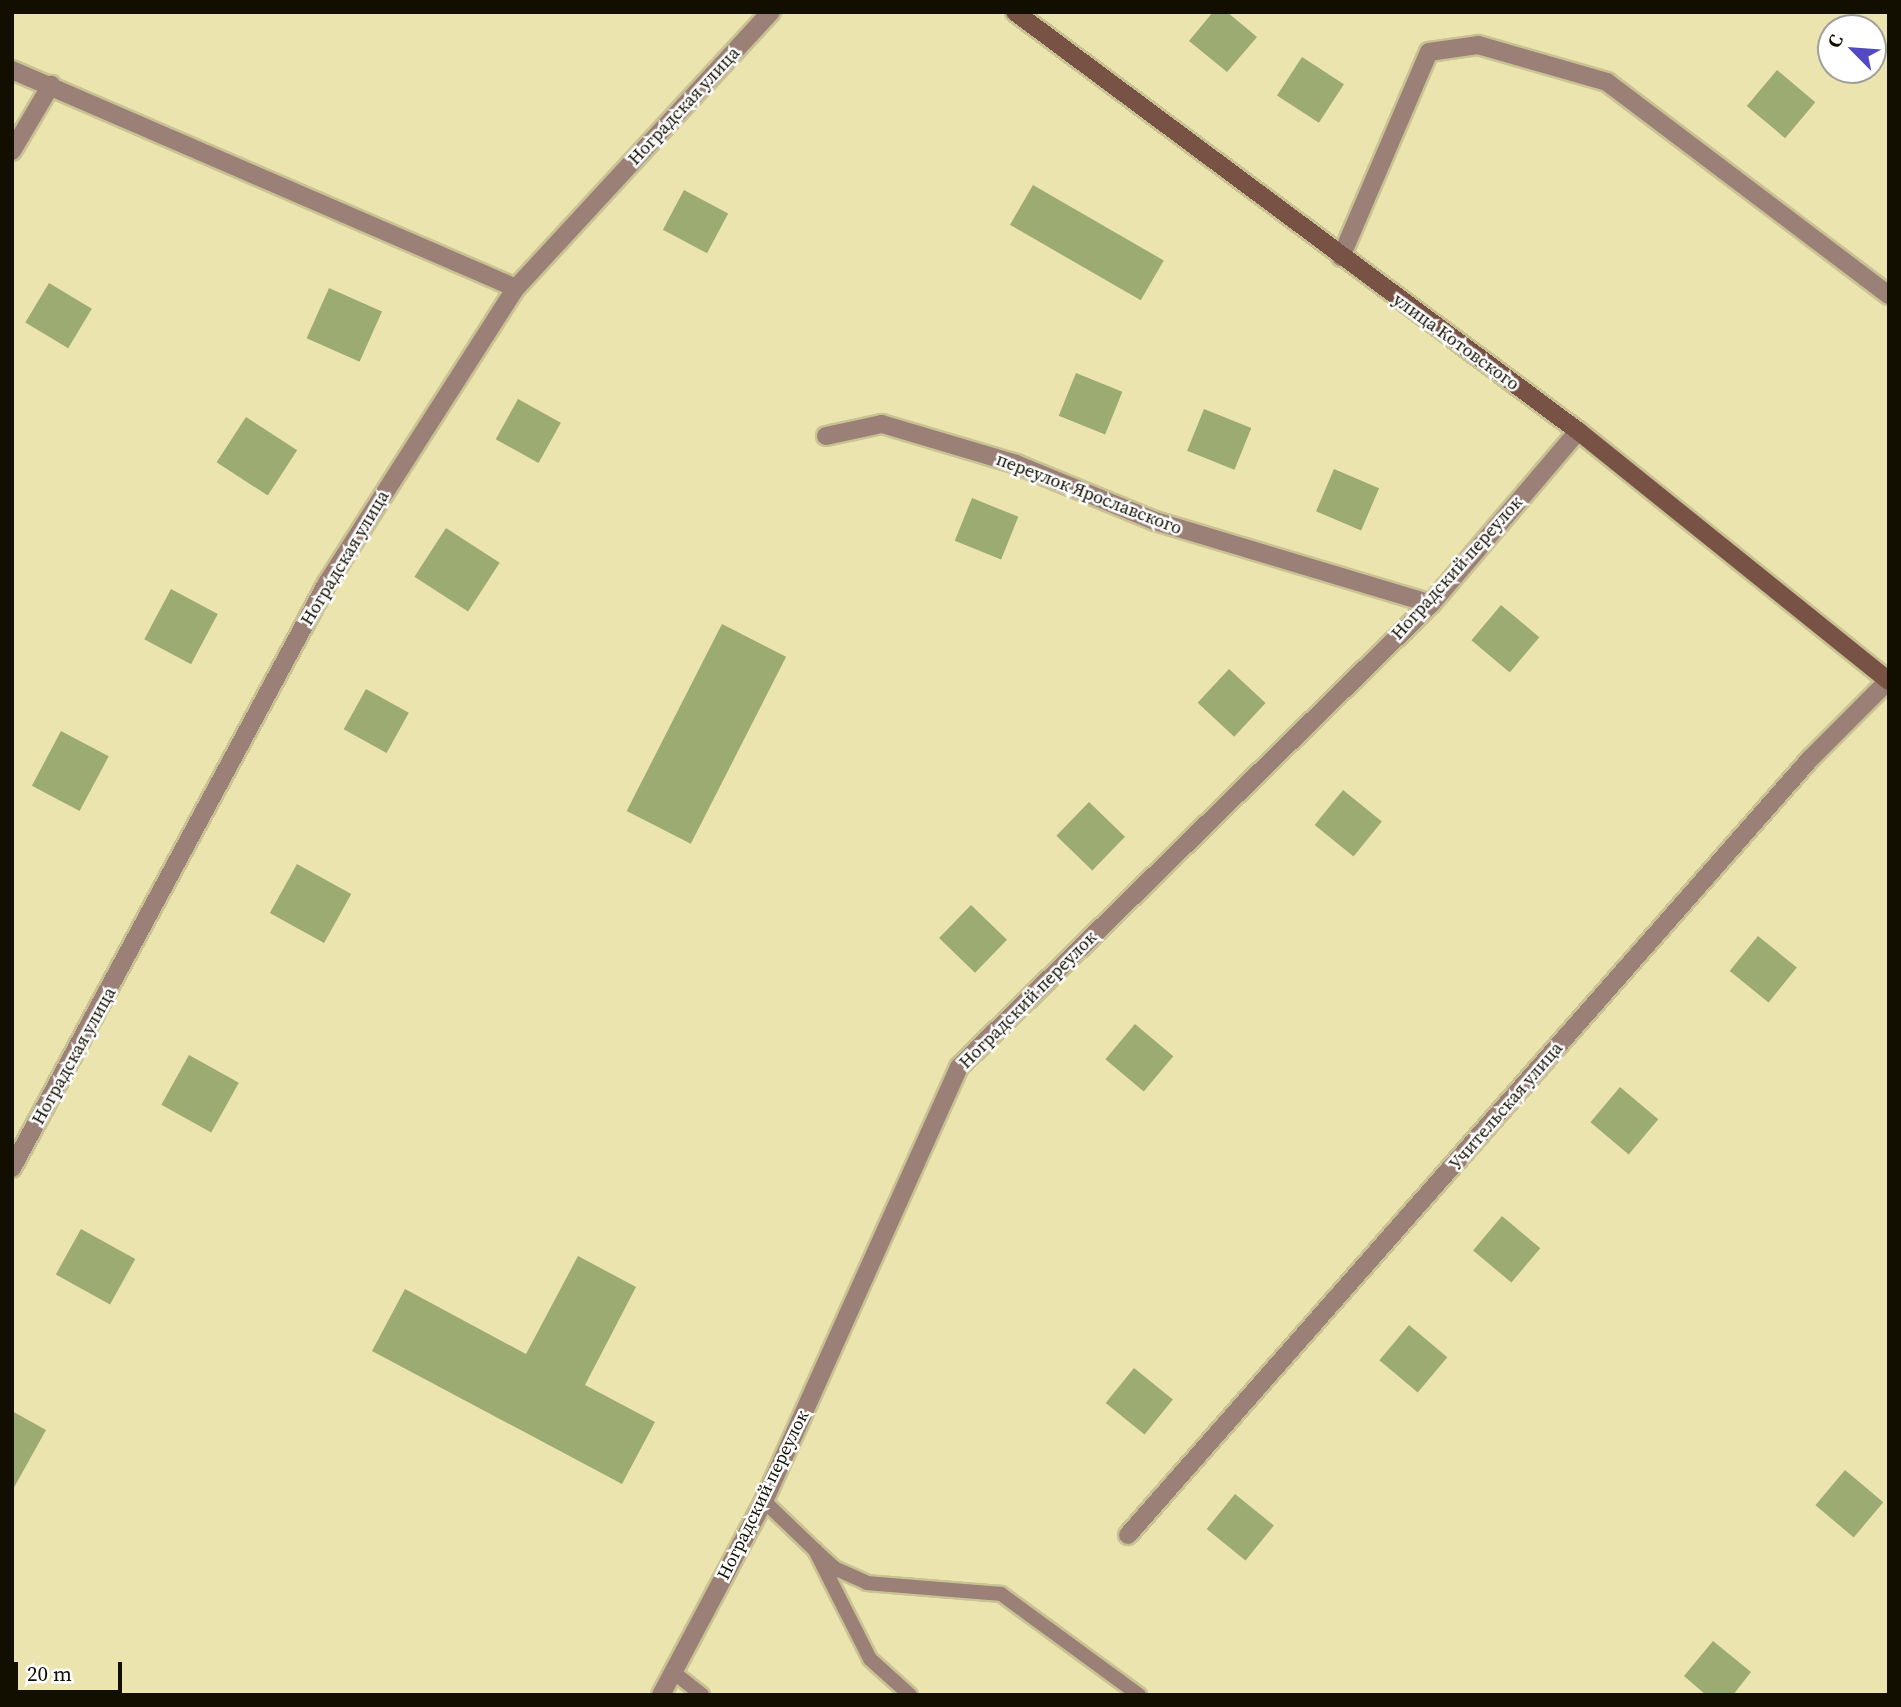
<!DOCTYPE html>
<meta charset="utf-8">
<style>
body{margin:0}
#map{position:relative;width:1901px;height:1707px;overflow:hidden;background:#ece4af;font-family:"Source Serif 4",serif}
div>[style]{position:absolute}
.building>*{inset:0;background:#9cab72;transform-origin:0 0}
.roads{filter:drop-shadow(2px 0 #c9c293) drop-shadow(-2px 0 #c9c293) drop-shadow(0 2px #c9c293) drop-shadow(0 -2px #c9c293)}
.lane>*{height:14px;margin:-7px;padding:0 7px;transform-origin:7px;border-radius:7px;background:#9b8077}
.street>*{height:18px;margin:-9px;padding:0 9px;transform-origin:9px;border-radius:9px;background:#9b8077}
.secondary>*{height:18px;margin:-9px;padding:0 9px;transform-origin:9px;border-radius:9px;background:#775245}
span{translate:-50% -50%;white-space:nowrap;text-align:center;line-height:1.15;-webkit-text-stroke:5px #fff;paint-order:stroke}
.street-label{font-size:18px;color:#120e00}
.frame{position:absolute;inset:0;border:14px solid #120e00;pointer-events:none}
.north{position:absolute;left:1817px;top:14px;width:70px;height:70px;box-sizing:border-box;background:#fff;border:2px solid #a09f99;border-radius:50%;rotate:295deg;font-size:19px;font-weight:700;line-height:28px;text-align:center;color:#120e00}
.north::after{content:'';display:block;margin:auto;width:24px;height:32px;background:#534ac1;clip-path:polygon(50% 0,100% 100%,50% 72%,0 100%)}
.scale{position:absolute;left:14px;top:1662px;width:108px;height:32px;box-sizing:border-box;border:4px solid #120e00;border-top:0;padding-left:9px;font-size:21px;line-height:24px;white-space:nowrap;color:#120e00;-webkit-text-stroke:5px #fff;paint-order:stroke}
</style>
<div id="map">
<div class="building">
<i style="clip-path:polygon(1213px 12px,1227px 12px,1257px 37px,1227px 72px,1189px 41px)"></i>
<i style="left:1302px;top:57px;width:50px;height:46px;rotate:33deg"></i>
<i style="left:1777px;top:70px;width:50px;height:47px;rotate:40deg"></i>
<i style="left:1033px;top:185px;width:151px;height:46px;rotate:30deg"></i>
<i style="left:684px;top:190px;width:50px;height:45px;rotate:28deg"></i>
<i style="left:49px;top:283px;width:50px;height:46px;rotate:31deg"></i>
<i style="left:329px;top:288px;width:58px;height:55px;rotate:24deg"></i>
<i style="left:1076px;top:373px;width:50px;height:46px;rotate:22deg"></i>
<i style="left:518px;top:399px;width:49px;height:46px;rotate:29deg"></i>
<i style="left:1204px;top:409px;width:51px;height:45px;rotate:22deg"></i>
<i style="left:246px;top:417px;width:61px;height:54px;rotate:33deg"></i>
<i style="left:1334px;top:469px;width:49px;height:46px;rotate:23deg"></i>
<i style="left:972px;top:498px;width:50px;height:46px;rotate:22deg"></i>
<i style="left:446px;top:528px;width:64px;height:58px;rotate:33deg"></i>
<i style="left:171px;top:589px;width:53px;height:57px;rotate:28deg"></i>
<i style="left:1501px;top:605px;width:50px;height:46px;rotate:40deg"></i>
<i style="left:722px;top:624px;width:72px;height:210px;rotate:27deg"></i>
<i style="left:1229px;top:669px;width:50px;height:46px;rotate:43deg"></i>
<i style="left:366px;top:689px;width:49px;height:46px;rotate:29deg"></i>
<i style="left:61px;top:731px;width:54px;height:62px;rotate:28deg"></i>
<i style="left:1343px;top:790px;width:50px;height:45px;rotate:39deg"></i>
<i style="left:1089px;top:802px;width:50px;height:47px;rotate:44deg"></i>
<i style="left:297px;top:864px;width:62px;height:56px;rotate:29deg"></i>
<i style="left:971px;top:905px;width:50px;height:46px;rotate:44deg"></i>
<i style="left:1758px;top:936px;width:50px;height:45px;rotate:39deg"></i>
<i style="left:1135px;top:1024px;width:50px;height:46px;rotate:40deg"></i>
<i style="left:189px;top:1055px;width:57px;height:57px;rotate:29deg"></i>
<i style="left:1620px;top:1087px;width:50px;height:46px;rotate:40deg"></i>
<i style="left:1502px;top:1216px;width:50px;height:45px;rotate:40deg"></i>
<i style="left:81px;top:1229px;width:62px;height:52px;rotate:29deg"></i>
<i style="clip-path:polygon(578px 1256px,636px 1287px,585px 1385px,655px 1422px,622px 1484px,372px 1351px,405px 1289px,526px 1354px)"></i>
<i style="left:1409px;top:1325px;width:50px;height:46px;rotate:40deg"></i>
<i style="left:1134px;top:1368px;width:50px;height:45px;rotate:39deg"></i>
<i style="clip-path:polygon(12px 1411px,46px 1430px,12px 1491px)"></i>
<i style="left:1845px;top:1470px;width:50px;height:46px;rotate:40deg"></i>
<i style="left:1235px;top:1494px;width:50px;height:45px;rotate:39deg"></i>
<i style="clip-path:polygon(1713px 1641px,1751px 1672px,1733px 1695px,1706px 1695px,1684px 1676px)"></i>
</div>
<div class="roads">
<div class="lane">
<i style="left:764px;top:1501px;width:71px;rotate:43.9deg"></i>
<i style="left:815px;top:1550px;width:122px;rotate:63.2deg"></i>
<i style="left:870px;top:1659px;width:54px;rotate:42deg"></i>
<i style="left:815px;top:1550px;width:26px;rotate:43deg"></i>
<i style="left:834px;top:1568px;width:36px;rotate:24deg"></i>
<i style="left:867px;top:1583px;width:134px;rotate:4.7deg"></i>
<i style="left:1001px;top:1594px;width:171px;rotate:36.2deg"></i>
<i style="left:673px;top:1672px;width:37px;rotate:38deg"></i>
</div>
<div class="street">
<i style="left:12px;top:70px;width:549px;rotate:23.39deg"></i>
<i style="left:12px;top:151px;width:77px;rotate:-59.4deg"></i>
<i style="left:1341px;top:257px;width:223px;rotate:-66.8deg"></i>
<i style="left:1429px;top:52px;width:49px;rotate:-8.1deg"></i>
<i style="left:1478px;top:45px;width:134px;rotate:16deg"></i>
<i style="left:1607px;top:82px;width:353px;rotate:37.1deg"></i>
<i style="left:826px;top:436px;width:57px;rotate:-12.1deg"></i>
<i style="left:882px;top:424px;width:140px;rotate:16.6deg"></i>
<i style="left:1016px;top:464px;width:150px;rotate:22.3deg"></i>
<i style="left:1155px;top:521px;width:288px;rotate:16.7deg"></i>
<i style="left:12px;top:1168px;width:664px;rotate:-61.7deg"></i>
<i style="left:327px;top:583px;width:350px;rotate:-57.4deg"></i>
<i style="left:516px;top:288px;width:376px;rotate:-47.3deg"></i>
<i style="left:1128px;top:1535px;width:1033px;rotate:-48.69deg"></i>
<i style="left:1810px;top:759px;width:112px;rotate:-45deg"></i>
<i style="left:661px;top:1695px;width:220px;rotate:-62deg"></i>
<i style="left:764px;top:1501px;width:476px;rotate:-65.8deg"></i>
<i style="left:959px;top:1067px;width:661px;rotate:-44.45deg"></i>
<i style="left:1431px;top:604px;width:227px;rotate:-49.6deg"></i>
</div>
<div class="secondary">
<i style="left:1015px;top:12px;width:702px;rotate:36.66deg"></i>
<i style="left:1578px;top:431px;width:399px;rotate:38.8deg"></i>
</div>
</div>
<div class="street-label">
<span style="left:684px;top:106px;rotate:-47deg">Ноградская улица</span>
<span style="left:1456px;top:342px;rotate:36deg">улица Котовского</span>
<span style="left:1089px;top:494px;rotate:21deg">переулок Ярославского</span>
<span style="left:345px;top:558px;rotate:-59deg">Ноградская улица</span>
<span style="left:1457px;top:568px;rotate:-48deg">Ноградский переулок</span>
<span style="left:1028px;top:1000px;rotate:-45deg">Ноградский переулок</span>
<span style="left:74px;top:1056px;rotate:-61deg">Ноградская улица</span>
<span style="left:1506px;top:1106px;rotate:-49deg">Учительская улица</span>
<span style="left:763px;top:1495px;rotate:-64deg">Ноградский переулок</span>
</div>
<div class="frame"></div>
<div class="north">С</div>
<div class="scale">20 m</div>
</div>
